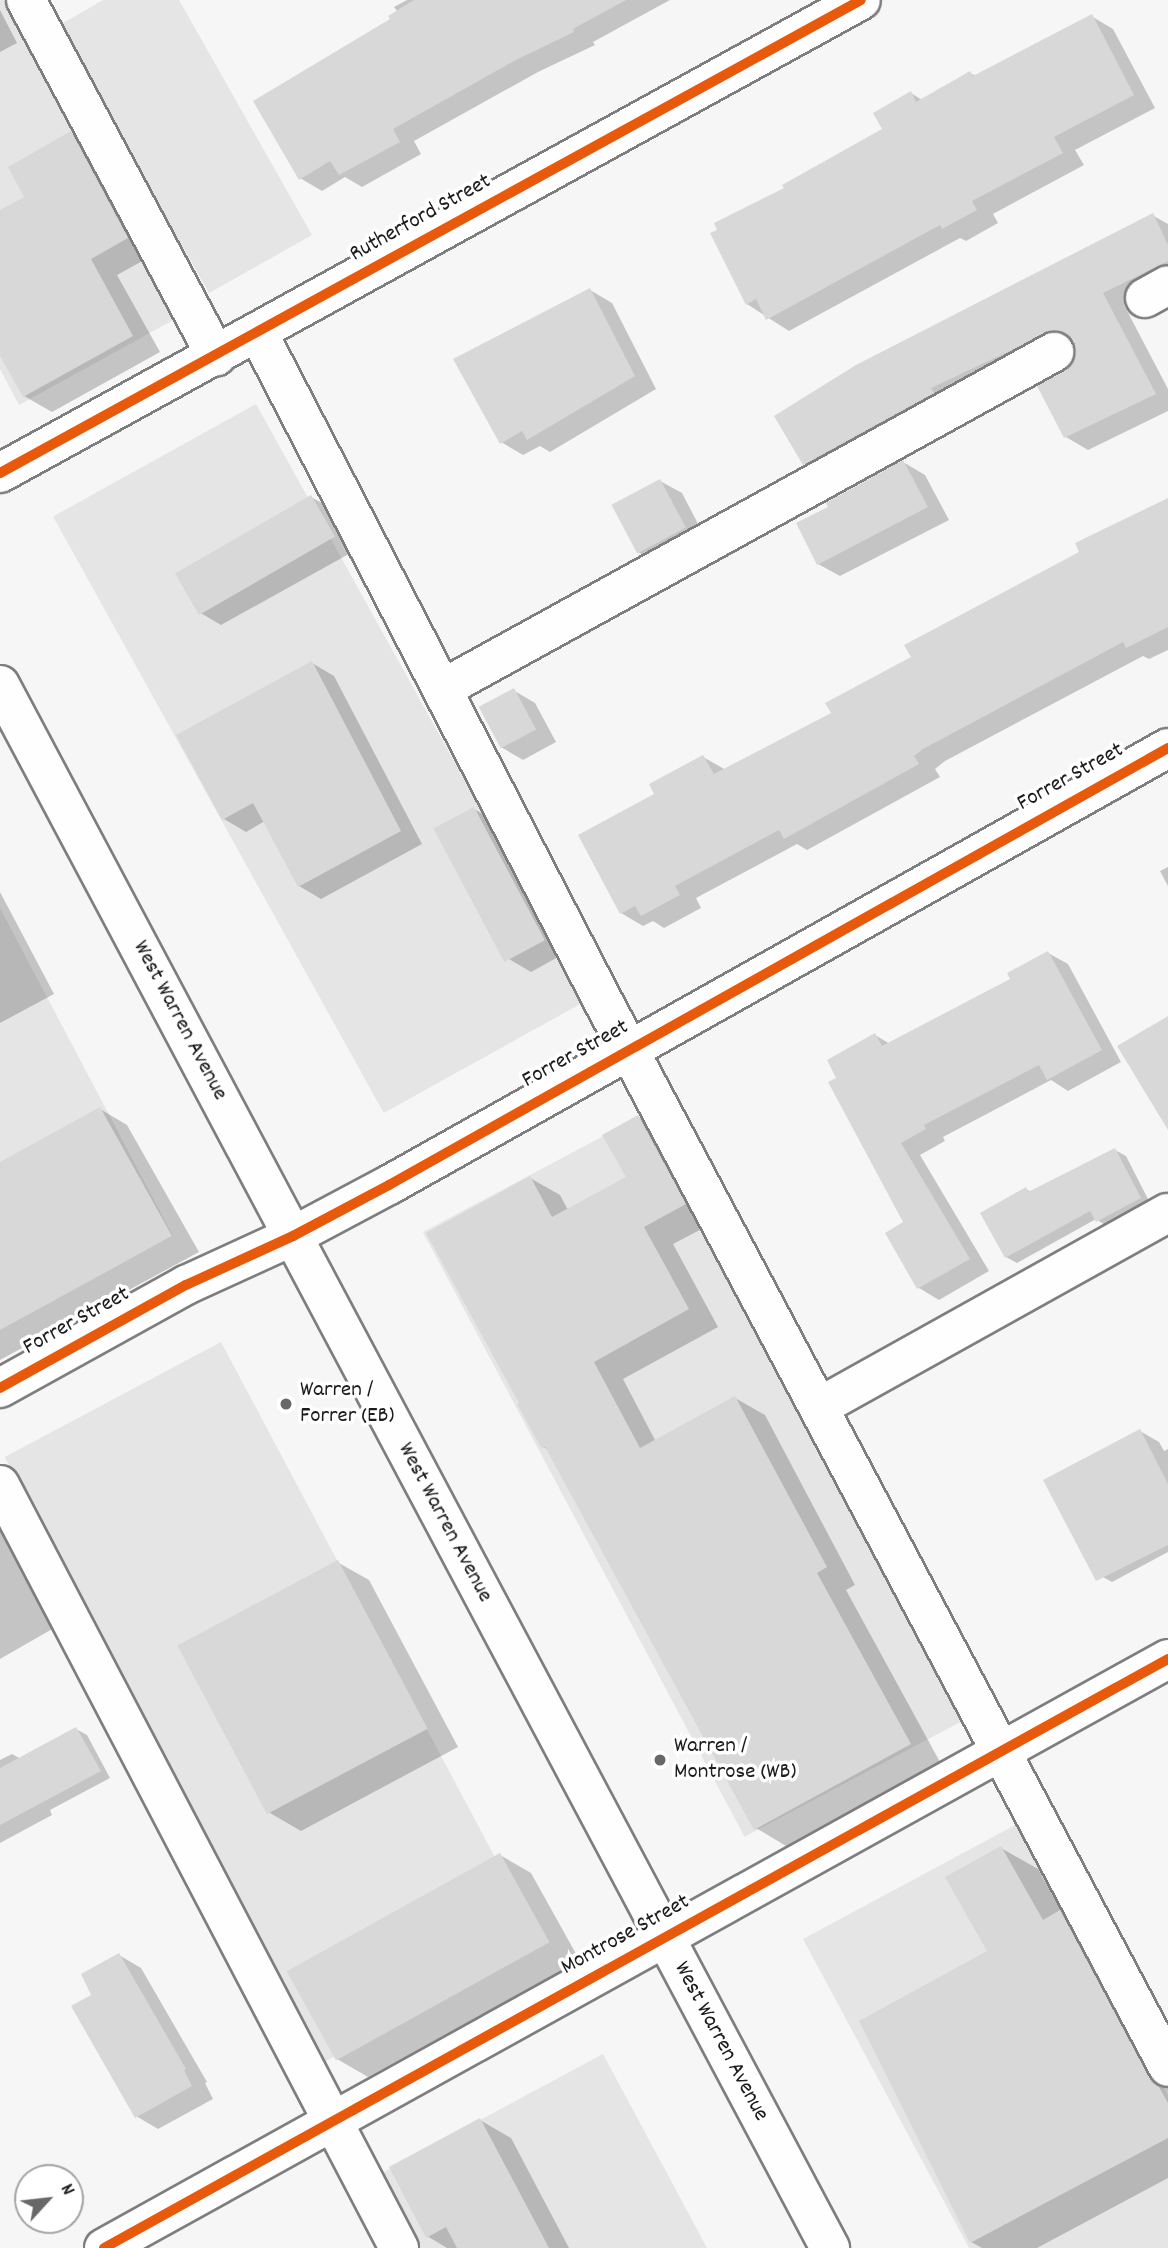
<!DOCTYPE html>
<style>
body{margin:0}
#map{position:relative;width:1168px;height:2248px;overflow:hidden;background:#f6f6f6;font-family:Dekko,sans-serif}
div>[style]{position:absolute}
.built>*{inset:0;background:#e5e5e5;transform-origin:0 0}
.shadow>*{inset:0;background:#0003}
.building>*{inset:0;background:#d8d8d8;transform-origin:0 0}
.roads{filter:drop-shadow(2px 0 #7e7e7e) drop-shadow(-2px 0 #7e7e7e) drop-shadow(0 2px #7e7e7e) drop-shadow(0 -2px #7e7e7e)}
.minor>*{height:38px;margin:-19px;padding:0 19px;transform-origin:19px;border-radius:19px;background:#fefefe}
.major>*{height:38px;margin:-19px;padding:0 19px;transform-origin:19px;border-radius:19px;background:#fefefe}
.cycleway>*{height:10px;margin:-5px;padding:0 5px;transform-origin:5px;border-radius:5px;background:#e8590c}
.dots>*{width:19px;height:19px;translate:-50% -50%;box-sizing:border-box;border:4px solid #fff;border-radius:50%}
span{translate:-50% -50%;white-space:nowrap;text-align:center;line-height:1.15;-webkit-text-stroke:7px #fff;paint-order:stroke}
.street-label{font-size:23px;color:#1c1c1c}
.poi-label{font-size:23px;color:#1c1c1c}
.left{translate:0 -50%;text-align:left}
.north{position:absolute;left:14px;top:2164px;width:70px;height:70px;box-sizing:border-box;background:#fff;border:2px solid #a4a4a4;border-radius:50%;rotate:63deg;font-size:19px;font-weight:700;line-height:28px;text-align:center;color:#1c1c1c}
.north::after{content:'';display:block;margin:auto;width:24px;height:32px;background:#686868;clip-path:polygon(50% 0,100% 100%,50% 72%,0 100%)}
</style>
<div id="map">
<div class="built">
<i style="clip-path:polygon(0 0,4px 0,177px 318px,19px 405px,0 369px)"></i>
<i style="clip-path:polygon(103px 0,179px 0,312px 235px,209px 293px,58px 26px)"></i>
<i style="left:256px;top:404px;width:682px;height:232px;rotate:61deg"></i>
<i style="clip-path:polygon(0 908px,173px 1236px,0 1328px)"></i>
<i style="left:641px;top:1116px;width:685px;height:247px;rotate:62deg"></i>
<i style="left:221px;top:1342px;width:684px;height:245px;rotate:62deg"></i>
<i style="clip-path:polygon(1021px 1822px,1168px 2095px,1168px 2248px,969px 2248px,803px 1939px)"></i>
<i style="clip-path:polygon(603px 2054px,707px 2248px,420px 2248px,380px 2174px)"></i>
</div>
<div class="shadow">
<i style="clip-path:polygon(407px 0,670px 0,593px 42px,595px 45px,538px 72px,414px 141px,421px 154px,362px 187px,345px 177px,322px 191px,300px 178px,398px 12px,394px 7px)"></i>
<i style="clip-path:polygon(0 10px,17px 43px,0 52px)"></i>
<i style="clip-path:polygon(1091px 16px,1113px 29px,1155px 108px,1075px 150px,1084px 165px,993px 214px,998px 223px,966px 241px,960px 238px,789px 331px,747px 304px,786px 189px,885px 130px,911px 93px,922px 100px,970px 73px,976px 76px)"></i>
<i style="clip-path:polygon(71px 133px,99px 149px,155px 254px,117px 275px,160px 352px,52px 412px,24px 396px,0 352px,0 212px,26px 198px)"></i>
<i style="clip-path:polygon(1152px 215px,1168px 224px,1168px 284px,1124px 305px,1168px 389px,1168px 411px,1088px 450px,1066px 437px,1066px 373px,1075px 364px,1078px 352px,1075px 343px,1066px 345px,827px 476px,805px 464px)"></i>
<i style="clip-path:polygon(590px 290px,612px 303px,656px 389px,550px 452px,540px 446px,523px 455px,501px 442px)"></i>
<i style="clip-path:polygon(903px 462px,925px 475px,949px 520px,840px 576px,818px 564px,831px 507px)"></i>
<i style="clip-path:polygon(660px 481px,682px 493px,707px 541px,660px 565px,638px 552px)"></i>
<i style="clip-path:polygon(311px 497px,333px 509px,356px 550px,221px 625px,199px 612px)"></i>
<i style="clip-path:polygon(1168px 500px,1168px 650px,1149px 659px,1143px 656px,945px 761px,935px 769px,940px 777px,807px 850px,797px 844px,696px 898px,701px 908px,664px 928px,653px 921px,643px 926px,621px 913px,657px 795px,703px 757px,726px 770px,833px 714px,913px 658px)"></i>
<i style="clip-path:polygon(312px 663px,334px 676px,422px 844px,321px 899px,299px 886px,265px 821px,246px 832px,224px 819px,178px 735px)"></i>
<i style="clip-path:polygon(513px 690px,535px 703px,556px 742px,523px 760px,501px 747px)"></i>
<i style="clip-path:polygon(474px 809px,496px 822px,567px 952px,531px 972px,509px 959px)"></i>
<i style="clip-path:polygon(1168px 867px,1168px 886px,1160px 871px)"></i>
<i style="clip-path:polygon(0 892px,54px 994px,0 1023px)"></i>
<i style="clip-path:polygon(1048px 953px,1068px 964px,1121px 1062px,1068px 1091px,1051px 1080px,943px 1137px,945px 1141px,920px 1155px,989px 1271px,939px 1300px,919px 1288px,887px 1234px,905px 1223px,839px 1079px,875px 1035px,890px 1044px,1012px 980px)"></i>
<i style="clip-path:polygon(100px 1109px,127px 1125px,199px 1252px,0 1360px,0 1163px)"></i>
<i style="clip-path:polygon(638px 1117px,668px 1134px,715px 1222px,673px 1244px,718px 1327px,623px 1379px,656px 1442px,735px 1398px,765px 1415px,855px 1585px,846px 1590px,940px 1762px,786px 1846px,756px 1828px,550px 1451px,543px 1447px,530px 1178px,560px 1195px,568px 1210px,628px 1177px)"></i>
<i style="clip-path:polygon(1115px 1150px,1126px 1156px,1151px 1205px,1108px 1227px,1096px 1219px,1017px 1263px,1006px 1257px,1026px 1189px,1031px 1192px)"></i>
<i style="clip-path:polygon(1140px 1431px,1159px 1442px,1164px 1451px,1168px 1449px,1168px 1552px,1112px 1582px,1092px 1571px)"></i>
<i style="clip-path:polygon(0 1528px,11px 1535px,61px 1624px,0 1659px)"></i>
<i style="clip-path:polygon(337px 1562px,369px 1580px,458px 1747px,301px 1831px,270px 1813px)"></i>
<i style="clip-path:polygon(76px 1729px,87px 1735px,110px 1778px,50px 1810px,52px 1815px,0 1843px,0 1760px,12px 1754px,21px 1759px)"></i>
<i style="clip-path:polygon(1001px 1848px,1038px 1869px,1063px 1914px,1097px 1933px,1168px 2067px,1168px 2178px,1037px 2248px,982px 2248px,971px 2242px,989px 1951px)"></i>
<i style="clip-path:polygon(500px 1855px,531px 1873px,580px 1961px,368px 2077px,337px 2059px)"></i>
<i style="clip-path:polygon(119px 1955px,141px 1968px,207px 2082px,205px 2083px,213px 2099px,158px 2129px,136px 2116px,94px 1996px)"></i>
<i style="clip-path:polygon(480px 2120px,511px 2138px,569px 2248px,447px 2248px,427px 2236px)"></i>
</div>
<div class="building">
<i style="clip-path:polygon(414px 0,626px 0,573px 29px,574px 32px,516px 60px,393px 129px,400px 142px,339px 175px,330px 161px,299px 180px,253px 101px,390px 19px,388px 16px)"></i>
<i style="clip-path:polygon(1092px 14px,1134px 95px,1054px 137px,1063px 153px,972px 201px,977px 210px,942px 229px,940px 225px,766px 320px,756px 299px,746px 305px,710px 233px,717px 230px,714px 223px,784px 188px,782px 185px,882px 129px,873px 113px,911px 91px,916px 102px,970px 71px,973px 76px)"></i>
<i style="clip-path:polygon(71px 131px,128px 238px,91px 259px,133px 336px,23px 397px,0 356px,0 210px,24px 197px,8px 167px)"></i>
<i style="clip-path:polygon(1153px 213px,1168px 245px,1168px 261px,1103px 293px,1156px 394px,1064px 438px,1037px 386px,1065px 371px,1073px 363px,1076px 352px,1073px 341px,1065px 333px,1054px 330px,931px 388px,934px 393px,803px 465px,774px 416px,856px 365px)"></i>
<i style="clip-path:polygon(590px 288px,635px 376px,527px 440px,522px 431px,500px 444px,453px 359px)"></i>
<i style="clip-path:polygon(903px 460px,928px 507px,817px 565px,796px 523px,828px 507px,826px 503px)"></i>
<i style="left:660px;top:479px;width:55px;height:55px;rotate:62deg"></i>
<i style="left:311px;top:495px;width:48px;height:157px;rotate:60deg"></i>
<i style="clip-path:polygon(1168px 498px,1168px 627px,1126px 648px,1123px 642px,923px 749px,914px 756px,919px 764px,784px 839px,779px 830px,675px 886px,680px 895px,641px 916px,635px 906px,620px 914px,578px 835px,654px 794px,649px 784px,703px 755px,714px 774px,831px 713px,825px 703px,911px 657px,904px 645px,1079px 552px,1075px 543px)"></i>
<i style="clip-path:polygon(312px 661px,401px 831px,298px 887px,253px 803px,222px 820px,176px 735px)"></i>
<i style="left:514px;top:688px;width:47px;height:40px;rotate:62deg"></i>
<i style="left:474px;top:807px;width:151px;height:46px;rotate:62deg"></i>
<i style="clip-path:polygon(1048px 951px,1102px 1050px,1047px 1080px,1039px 1065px,924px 1125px,926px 1129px,901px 1143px,970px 1259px,917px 1289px,885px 1233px,903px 1222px,828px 1082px,836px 1078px,827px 1060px,875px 1033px,882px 1046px,1010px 979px,1007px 973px)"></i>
<i style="clip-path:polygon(1168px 1016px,1168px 1130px,1117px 1046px)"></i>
<i style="clip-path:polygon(100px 1107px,172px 1236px,0 1330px,0 1162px)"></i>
<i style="clip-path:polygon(638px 1115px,686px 1204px,644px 1227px,689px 1309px,594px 1362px,640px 1448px,735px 1396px,827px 1567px,817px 1573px,911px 1744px,754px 1830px,545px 1447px,542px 1449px,517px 1404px,519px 1403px,426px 1233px,530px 1176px,552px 1217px,626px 1177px,602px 1135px)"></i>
<i style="clip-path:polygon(1115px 1148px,1141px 1198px,1096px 1222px,1090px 1211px,1005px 1258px,980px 1213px,1026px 1187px,1028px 1192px)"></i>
<i style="clip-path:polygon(1140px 1429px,1168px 1484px,1168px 1545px,1096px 1581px,1043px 1480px)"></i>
<i style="left:338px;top:1560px;width:191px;height:182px;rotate:62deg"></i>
<i style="clip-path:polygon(76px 1727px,101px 1771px,0 1825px,0 1768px)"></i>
<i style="clip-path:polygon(1001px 1846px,1043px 1920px,1060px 1910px,1149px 2077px,1159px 2087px,1168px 2103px,1168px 2138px,970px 2243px,859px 2021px,987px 1951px,945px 1877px)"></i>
<i style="left:500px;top:1853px;width:102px;height:244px;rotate:61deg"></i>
<i style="clip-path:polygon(119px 1953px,186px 2069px,184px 2070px,192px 2086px,135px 2118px,71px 2006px,91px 1995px,81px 1974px)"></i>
<i style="clip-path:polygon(480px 2118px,549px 2248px,457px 2248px,446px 2227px,426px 2238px,389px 2167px)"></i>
</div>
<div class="roads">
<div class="minor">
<i style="left:26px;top:0;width:404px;rotate:61.9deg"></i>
<i style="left:1145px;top:298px;width:26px;rotate:-29deg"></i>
<i style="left:258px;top:333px;width:754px;rotate:62.69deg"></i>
<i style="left:604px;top:1003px;width:1204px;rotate:62.07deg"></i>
<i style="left:0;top:473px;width:982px;rotate:-28.78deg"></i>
<i style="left:442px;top:689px;width:699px;rotate:-28.84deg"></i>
<i style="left:0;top:1388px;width:213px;rotate:-29deg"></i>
<i style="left:186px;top:1285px;width:118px;rotate:-24.6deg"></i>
<i style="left:293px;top:1236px;width:109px;rotate:-28deg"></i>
<i style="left:389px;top:1185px;width:893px;rotate:-29.29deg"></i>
<i style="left:819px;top:1407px;width:399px;rotate:-29.1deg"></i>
<i style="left:0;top:1485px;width:861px;rotate:62.39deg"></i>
<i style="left:104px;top:2248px;width:1216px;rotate:-28.97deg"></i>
</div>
<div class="major">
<i style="left:0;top:685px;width:1770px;rotate:62.03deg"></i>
</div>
</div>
<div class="cycleway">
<i style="left:0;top:473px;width:982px;rotate:-28.78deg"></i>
<i style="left:0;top:1388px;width:213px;rotate:-29deg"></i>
<i style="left:186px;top:1285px;width:118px;rotate:-24.6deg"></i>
<i style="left:293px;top:1236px;width:109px;rotate:-28deg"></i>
<i style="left:389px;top:1185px;width:893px;rotate:-29.29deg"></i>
<i style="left:104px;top:2248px;width:1216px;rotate:-28.97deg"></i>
</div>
<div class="dots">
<i style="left:286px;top:1404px;background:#686868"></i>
<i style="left:660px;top:1760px;background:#686868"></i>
</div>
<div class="street-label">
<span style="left:421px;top:219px;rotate:-29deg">Rutherford Street</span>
<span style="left:1071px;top:778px;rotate:-29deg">Forrer Street</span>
<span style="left:179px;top:1021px;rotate:62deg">West Warren Avenue</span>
<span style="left:576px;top:1055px;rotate:-29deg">Forrer Street</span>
<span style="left:77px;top:1322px;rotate:-29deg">Forrer Street</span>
<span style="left:444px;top:1523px;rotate:62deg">West Warren Avenue</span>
<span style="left:626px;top:1936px;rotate:-29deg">Montrose Street</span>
<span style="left:720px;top:2042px;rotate:62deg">West Warren Avenue</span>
</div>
<div class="poi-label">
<span class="left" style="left:300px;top:1404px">Warren /<br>Forrer (EB)</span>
<span class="left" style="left:674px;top:1760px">Warren /<br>Montrose (WB)</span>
</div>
<div class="north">N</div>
</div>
